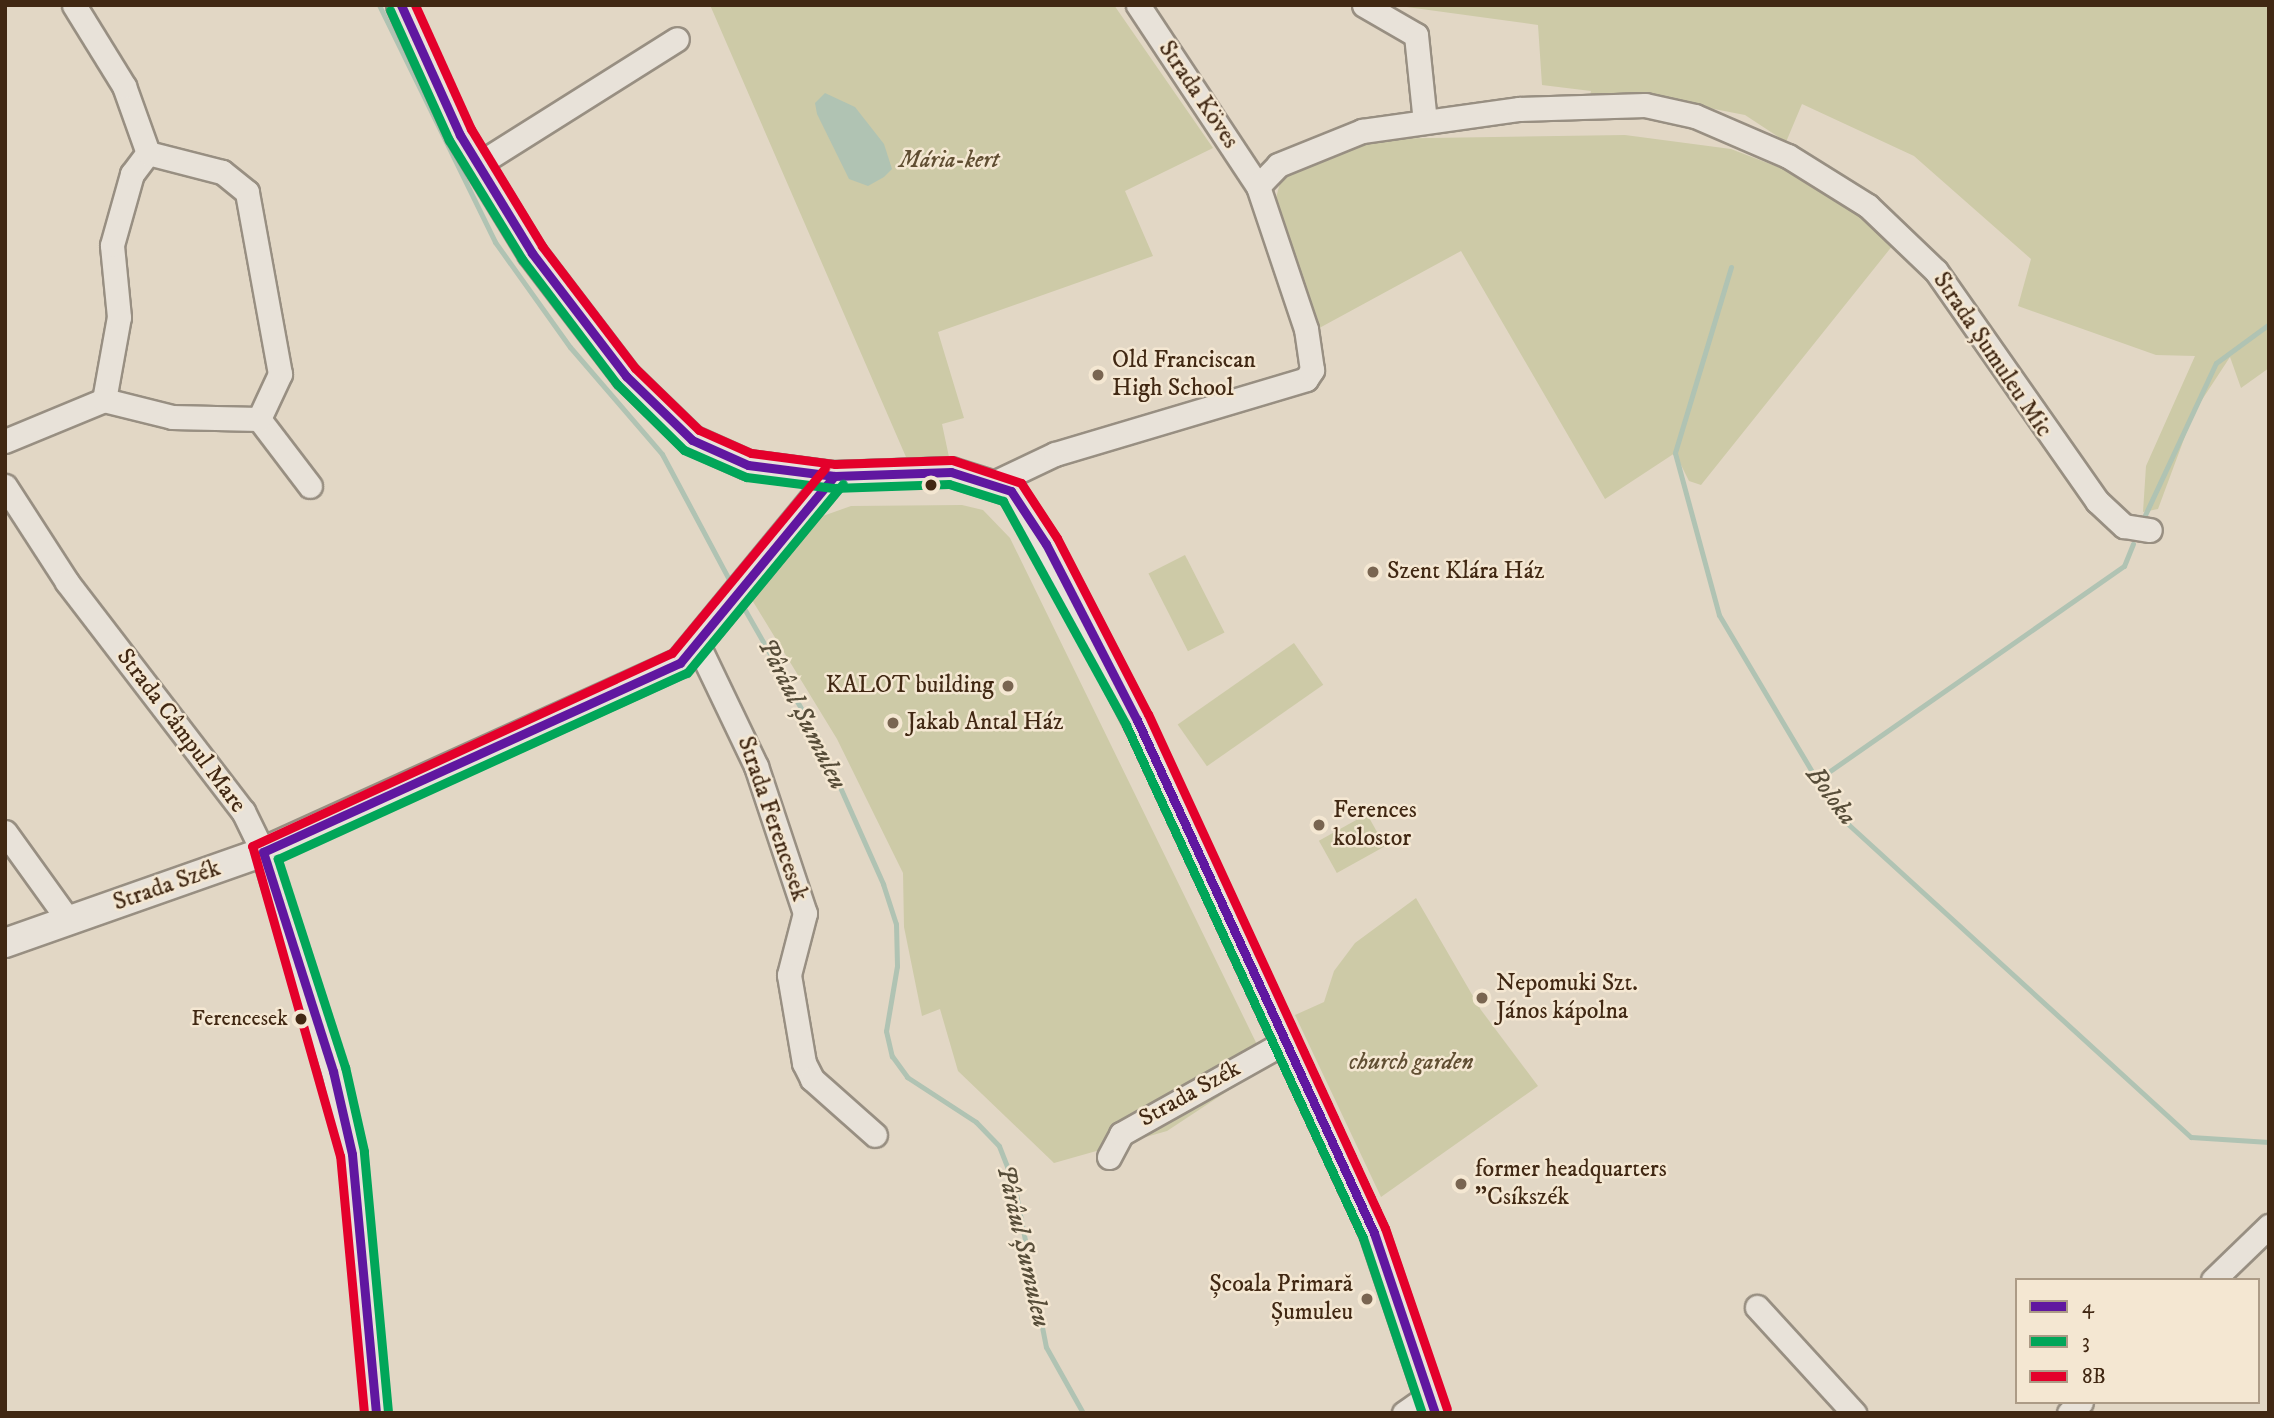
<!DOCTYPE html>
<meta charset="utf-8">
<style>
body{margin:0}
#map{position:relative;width:2274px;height:1418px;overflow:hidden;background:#e2d7c5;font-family:"IM FELL DW Pica",serif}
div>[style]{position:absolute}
.green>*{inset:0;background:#cdcaa7;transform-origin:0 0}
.water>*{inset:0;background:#b0c3b3}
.stream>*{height:5px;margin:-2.5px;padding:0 2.5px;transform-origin:2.5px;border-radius:2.5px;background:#b0c3b3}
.roads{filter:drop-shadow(2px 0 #988f82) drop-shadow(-2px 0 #988f82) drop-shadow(0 2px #988f82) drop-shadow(0 -2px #988f82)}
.minor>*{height:23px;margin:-11.5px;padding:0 11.5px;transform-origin:11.5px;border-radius:11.5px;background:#e8e2d9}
.tertiary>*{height:28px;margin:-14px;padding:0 14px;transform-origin:14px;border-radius:14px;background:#e8e2d9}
.bus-1>*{height:9px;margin:-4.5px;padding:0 4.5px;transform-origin:4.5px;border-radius:4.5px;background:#6017a0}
.bus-2>*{height:9px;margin:-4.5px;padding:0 4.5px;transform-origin:4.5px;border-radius:4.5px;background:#01a659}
.bus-3>*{height:9px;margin:-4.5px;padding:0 4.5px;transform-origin:4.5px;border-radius:4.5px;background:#e4002b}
.dots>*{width:19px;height:19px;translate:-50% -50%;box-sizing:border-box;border:4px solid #f4e7d2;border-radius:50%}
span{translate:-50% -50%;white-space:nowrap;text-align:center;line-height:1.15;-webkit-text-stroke:5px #f4e7d2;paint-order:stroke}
.bus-label{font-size:22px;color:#412813}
.right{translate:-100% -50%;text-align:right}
.street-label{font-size:24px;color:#412813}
.park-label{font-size:24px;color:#604e32;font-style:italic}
.poi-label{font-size:24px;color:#412813}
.left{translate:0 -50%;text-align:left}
.water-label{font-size:26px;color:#574d39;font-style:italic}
.frame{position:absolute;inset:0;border:7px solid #412813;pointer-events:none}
.legend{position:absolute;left:2015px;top:1278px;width:245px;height:126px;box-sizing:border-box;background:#f4e7d2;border:2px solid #ac9b86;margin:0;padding:9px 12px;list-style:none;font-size:21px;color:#412813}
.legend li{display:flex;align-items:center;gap:14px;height:35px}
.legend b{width:35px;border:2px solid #ac9b86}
</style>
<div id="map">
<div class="green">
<i style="clip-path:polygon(710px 5px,1114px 5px,1213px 148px,1125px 191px,1153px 256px,938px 332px,964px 418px,942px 424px,949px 457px,906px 457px)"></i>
<i style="clip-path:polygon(1392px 5px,2269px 5px,2269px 368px,2241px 388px,2230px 357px,2194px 412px,2158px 509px,2143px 512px,2146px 466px,2195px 356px,2156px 355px,2018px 306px,2031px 259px,1914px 156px,1802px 104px,1786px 142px,1745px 115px,1683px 103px,1589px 99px,1591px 91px,1542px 85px,1538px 25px)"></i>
<i style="clip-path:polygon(1625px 135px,1731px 149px,1783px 169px,1897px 240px,1701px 485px,1689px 481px,1675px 453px,1605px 499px,1461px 251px,1312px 332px,1276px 198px,1281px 179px,1298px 167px,1366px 139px)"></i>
<i style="clip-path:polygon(962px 505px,983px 510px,1010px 538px,1267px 1065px,1167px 1131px,1054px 1163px,958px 1071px,940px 1009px,922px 1016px,904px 927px,903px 873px,837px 739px,752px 600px,820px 517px,851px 506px)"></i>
<i style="left:1185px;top:555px;width:87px;height:41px;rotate:63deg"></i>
<i style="left:1294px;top:643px;width:51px;height:142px;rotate:55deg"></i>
<i style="left:1367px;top:814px;width:37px;height:55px;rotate:61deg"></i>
<i style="clip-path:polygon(1416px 898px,1481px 1010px,1538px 1086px,1381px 1197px,1295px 1015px,1324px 1002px,1334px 971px,1355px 943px)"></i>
</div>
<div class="water">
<i style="clip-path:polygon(825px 93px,855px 107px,884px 144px,892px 169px,884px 177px,868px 186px,849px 179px,817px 114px,815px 103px)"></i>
</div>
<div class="stream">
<i style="left:379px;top:5px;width:264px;rotate:63.9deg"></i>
<i style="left:495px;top:242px;width:129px;rotate:54.5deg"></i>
<i style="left:570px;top:347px;width:141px;rotate:49.3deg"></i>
<i style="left:662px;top:454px;width:149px;rotate:61.9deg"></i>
<i style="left:1731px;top:267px;width:194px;rotate:106.8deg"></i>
<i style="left:1675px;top:453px;width:168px;rotate:74.8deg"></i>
<i style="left:1719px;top:615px;width:231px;rotate:59.3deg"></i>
<i style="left:1837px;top:814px;width:479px;rotate:42.4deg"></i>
<i style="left:2191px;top:1137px;width:78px;rotate:3.7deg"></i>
<i style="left:2145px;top:515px;width:168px;rotate:-65deg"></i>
<i style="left:2216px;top:363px;width:66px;rotate:-36.3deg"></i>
<i style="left:741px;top:603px;width:158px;rotate:60.3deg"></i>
<i style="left:819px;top:740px;width:158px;rotate:66deg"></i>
<i style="left:883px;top:884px;width:42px;rotate:72deg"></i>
<i style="left:896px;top:924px;width:42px;rotate:88.6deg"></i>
<i style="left:897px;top:966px;width:66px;rotate:99.6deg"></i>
<i style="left:886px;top:1031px;width:26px;rotate:77deg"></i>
<i style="left:892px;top:1056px;width:26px;rotate:54deg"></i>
<i style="left:907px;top:1077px;width:82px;rotate:33.1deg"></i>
<i style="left:976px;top:1122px;width:33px;rotate:46deg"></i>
<i style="left:999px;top:1146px;width:41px;rotate:68.5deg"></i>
<i style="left:1014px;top:1184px;width:166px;rotate:78.9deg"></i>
<i style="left:1046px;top:1347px;width:76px;rotate:60.7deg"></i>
<i style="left:1817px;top:780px;width:374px;rotate:-34.9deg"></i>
<i style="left:2124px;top:566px;width:24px;rotate:-68deg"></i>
</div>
<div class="roads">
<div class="minor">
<i style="left:1138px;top:5px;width:217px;rotate:56.5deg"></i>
<i style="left:1364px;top:5px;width:60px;rotate:30deg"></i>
<i style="left:1416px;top:35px;width:87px;rotate:84.1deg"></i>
<i style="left:477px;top:165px;width:236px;rotate:-32.2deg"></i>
<i style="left:104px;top:400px;width:84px;rotate:-79.8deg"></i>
<i style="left:119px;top:317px;width:72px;rotate:-95.6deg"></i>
<i style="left:112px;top:245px;width:74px;rotate:-74.3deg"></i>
<i style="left:132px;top:174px;width:26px;rotate:-53deg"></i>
<i style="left:259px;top:419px;width:84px;rotate:52.7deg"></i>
<i style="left:5px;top:441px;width:107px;rotate:-22.5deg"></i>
<i style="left:104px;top:400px;width:70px;rotate:14deg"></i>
<i style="left:172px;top:417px;width:87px;rotate:1.3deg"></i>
<i style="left:259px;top:419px;width:50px;rotate:-65deg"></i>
<i style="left:280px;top:374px;width:185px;rotate:-100.3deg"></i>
<i style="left:247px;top:192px;width:32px;rotate:-141deg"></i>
<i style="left:222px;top:172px;width:76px;rotate:-165.6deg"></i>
<i style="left:148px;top:153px;width:71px;rotate:-109.7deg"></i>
<i style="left:124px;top:86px;width:95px;rotate:-121.7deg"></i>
<i style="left:996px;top:482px;width:65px;rotate:-25.4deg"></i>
<i style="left:1055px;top:454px;width:262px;rotate:-16.6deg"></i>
<i style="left:1306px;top:379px;width:11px;rotate:-56deg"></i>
<i style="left:1312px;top:370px;width:41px;rotate:-98.3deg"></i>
<i style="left:1306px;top:329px;width:151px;rotate:-108.6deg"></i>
<i style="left:1258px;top:186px;width:29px;rotate:-46deg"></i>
<i style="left:1278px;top:165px;width:91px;rotate:-22deg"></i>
<i style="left:1362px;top:131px;width:159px;rotate:-8deg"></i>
<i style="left:1519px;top:109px;width:126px;rotate:-1.8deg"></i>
<i style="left:1645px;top:105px;width:51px;rotate:12.4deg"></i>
<i style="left:1695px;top:116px;width:101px;rotate:23.3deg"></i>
<i style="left:1788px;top:156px;width:94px;rotate:32deg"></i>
<i style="left:1868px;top:206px;width:94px;rotate:43.7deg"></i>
<i style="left:1936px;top:271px;width:281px;rotate:55deg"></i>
<i style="left:2097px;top:501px;width:37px;rotate:43deg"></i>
<i style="left:2124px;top:526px;width:26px;rotate:9deg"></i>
<i style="left:5px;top:486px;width:114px;rotate:57.1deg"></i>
<i style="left:67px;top:582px;width:289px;rotate:52.5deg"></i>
<i style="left:243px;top:811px;width:46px;rotate:64deg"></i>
<i style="left:263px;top:852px;width:230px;rotate:72.3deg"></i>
<i style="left:333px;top:1071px;width:85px;rotate:77.1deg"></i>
<i style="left:352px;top:1154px;width:260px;rotate:84.7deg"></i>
<i style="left:699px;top:647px;width:132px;rotate:64.4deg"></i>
<i style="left:756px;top:766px;width:155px;rotate:71.6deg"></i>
<i style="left:805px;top:913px;width:64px;rotate:104.5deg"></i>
<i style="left:789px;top:975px;width:89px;rotate:80.3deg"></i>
<i style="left:804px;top:1063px;width:18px;rotate:63deg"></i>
<i style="left:812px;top:1079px;width:84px;rotate:41.6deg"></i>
<i style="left:5px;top:832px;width:110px;rotate:54.3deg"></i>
<i style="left:1109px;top:1157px;width:26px;rotate:-62deg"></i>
<i style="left:1121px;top:1134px;width:186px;rotate:-29.3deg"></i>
<i style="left:2213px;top:1280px;width:78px;rotate:-44deg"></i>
<i style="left:1757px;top:1307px;width:144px;rotate:47.5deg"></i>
<i style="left:1404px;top:1413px;width:32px;rotate:-35deg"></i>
<i style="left:2069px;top:1413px;width:16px;rotate:-43deg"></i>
</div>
<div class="tertiary">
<i style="left:401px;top:5px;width:143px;rotate:65.6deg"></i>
<i style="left:460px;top:135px;width:138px;rotate:58.6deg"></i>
<i style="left:532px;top:253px;width:155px;rotate:52.6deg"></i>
<i style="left:626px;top:376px;width:92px;rotate:44.1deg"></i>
<i style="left:692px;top:440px;width:61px;rotate:24.1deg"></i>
<i style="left:748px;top:465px;width:87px;rotate:7.3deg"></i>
<i style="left:834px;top:476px;width:117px;rotate:-2deg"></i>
<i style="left:951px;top:472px;width:63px;rotate:17.6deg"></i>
<i style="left:1011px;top:491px;width:64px;rotate:56.6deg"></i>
<i style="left:1046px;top:544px;width:198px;rotate:62.7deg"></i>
<i style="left:1137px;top:720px;width:565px;rotate:65.2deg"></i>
<i style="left:1374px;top:1233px;width:190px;rotate:71.3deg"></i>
<i style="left:5px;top:943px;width:274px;rotate:-19.4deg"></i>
<i style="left:263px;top:852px;width:458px;rotate:-24.4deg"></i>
<i style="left:680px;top:663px;width:242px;rotate:-50.5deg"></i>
</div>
</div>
<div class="bus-1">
<i style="left:401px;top:5px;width:143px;rotate:65.6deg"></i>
<i style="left:460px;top:135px;width:138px;rotate:58.6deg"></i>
<i style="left:532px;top:253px;width:155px;rotate:52.6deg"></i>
<i style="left:626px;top:376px;width:92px;rotate:44.1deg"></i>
<i style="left:692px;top:440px;width:61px;rotate:24.1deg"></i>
<i style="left:748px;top:465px;width:87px;rotate:7.3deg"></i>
<i style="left:834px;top:476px;width:117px;rotate:-2deg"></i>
<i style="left:951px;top:472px;width:63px;rotate:17.6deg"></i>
<i style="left:1011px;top:491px;width:64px;rotate:56.6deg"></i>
<i style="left:1046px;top:544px;width:198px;rotate:62.7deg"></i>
<i style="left:1137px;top:720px;width:565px;rotate:65.2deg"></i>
<i style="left:1374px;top:1233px;width:190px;rotate:71.3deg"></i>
<i style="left:376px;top:1413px;width:260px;rotate:-95.3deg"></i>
<i style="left:352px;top:1154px;width:85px;rotate:-102.9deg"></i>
<i style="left:333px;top:1071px;width:230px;rotate:-107.7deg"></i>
<i style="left:263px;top:852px;width:458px;rotate:-24.4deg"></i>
<i style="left:680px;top:663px;width:242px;rotate:-50.5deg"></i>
</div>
<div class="bus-2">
<i style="left:390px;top:10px;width:143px;rotate:65.6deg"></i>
<i style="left:449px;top:140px;width:140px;rotate:58.5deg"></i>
<i style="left:522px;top:259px;width:157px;rotate:52.8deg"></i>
<i style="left:617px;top:384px;width:94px;rotate:44.6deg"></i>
<i style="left:684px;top:450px;width:68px;rotate:23.5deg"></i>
<i style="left:746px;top:477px;width:88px;rotate:7.2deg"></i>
<i style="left:833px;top:488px;width:116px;rotate:-2deg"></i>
<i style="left:949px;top:484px;width:57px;rotate:17.5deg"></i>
<i style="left:1003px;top:501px;width:256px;rotate:61.2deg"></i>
<i style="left:1126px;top:725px;width:565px;rotate:65.2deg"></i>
<i style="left:1363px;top:1238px;width:185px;rotate:71.4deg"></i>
<i style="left:388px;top:1412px;width:262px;rotate:-95.3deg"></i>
<i style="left:364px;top:1151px;width:86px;rotate:-102.7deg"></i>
<i style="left:345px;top:1067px;width:219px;rotate:-107.9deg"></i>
<i style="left:278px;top:859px;width:449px;rotate:-24.5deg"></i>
<i style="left:687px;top:673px;width:245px;rotate:-50.5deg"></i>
</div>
<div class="bus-3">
<i style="left:415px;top:5px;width:136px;rotate:65.7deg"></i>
<i style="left:471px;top:129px;width:137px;rotate:58.7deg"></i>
<i style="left:542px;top:246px;width:153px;rotate:52.7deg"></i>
<i style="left:635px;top:368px;width:89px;rotate:44.1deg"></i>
<i style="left:699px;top:430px;width:57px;rotate:23.9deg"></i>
<i style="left:751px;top:453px;width:85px;rotate:7.5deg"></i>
<i style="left:835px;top:464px;width:117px;rotate:-2deg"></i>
<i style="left:952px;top:460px;width:73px;rotate:18.4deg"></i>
<i style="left:1021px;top:483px;width:66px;rotate:56.8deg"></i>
<i style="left:1057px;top:538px;width:198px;rotate:62.7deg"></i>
<i style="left:1148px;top:714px;width:566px;rotate:65.25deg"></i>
<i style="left:1385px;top:1228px;width:191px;rotate:71.1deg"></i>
<i style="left:364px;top:1413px;width:258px;rotate:-95.3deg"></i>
<i style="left:340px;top:1156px;width:322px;rotate:-105.8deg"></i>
<i style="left:252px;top:846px;width:462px;rotate:-24.7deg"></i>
<i style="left:672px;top:653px;width:240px;rotate:-50.4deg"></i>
</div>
<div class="dots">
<i style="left:1098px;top:375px;background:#796551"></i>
<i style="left:931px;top:485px;background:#412813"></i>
<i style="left:1373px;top:572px;background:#796551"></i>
<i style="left:1008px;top:686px;background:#796551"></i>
<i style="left:893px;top:723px;background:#796551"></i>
<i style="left:1319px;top:825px;background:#796551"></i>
<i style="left:1482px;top:998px;background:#796551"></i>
<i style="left:301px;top:1019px;background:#412813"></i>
<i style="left:1461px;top:1184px;background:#796551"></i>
<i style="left:1367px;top:1299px;background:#796551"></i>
</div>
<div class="bus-label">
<span class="right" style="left:288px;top:1019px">Ferencesek</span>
</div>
<div class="street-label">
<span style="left:1198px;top:95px;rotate:56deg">Strada Köves</span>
<span style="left:1992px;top:355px;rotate:56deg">Strada Șumuleu Mic</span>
<span style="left:181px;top:731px;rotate:53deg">Strada Câmpul Mare</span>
<span style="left:772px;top:819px;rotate:71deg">Strada Ferencesek</span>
<span style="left:167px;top:886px;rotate:-19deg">Strada Szék</span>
<span style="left:1190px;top:1094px;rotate:-29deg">Strada Szék</span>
</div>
<div class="park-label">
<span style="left:949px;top:161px">Mária-kert</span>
<span style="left:1411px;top:1063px">church garden</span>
</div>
<div class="poi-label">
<span class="left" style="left:1112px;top:375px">Old Franciscan<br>High School</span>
<span class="left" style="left:1387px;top:572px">Szent Klára Ház</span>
<span class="right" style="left:994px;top:686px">KALOT building</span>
<span class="left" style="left:907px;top:723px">Jakab Antal Ház</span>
<span class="left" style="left:1333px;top:825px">Ferences<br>kolostor</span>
<span class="left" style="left:1496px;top:998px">Nepomuki Szt.<br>János kápolna</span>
<span class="left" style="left:1475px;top:1184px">former headquarters<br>"Csíkszék</span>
<span class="right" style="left:1353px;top:1299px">Școala Primară<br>Șumuleu</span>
</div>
<div class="water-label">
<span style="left:802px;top:714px;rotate:63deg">Pârâul Șumuleu</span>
<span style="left:1831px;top:796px;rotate:54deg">Boloka</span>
<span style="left:1023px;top:1246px;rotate:77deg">Pârâul Șumuleu</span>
</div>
<div class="frame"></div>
<ul class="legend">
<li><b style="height:9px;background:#6017a0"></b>4</li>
<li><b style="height:9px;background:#01a659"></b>3</li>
<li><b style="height:9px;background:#e4002b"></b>8B</li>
</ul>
</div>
